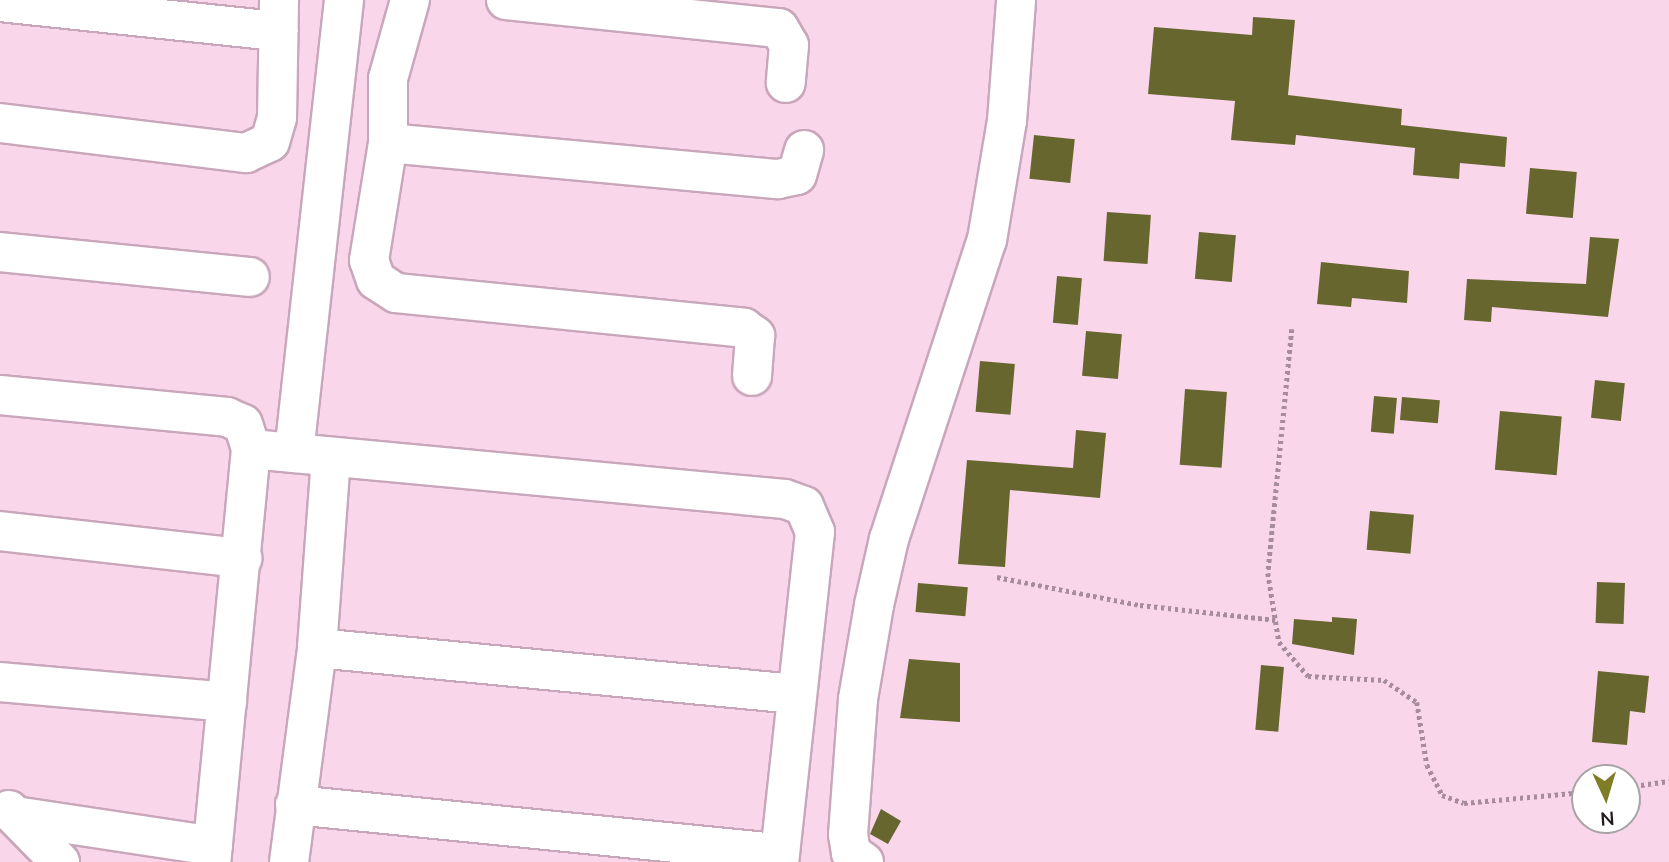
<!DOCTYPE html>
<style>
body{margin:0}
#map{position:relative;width:1669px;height:862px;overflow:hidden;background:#fad6ea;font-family:"Nunito Sans",sans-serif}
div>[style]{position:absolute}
.building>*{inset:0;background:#66662e;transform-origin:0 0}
.path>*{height:4.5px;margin-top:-2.25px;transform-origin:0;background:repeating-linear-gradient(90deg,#a78c9b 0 3.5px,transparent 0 7px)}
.roads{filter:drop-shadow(2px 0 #c9a7ba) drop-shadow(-2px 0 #c9a7ba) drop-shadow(0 2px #c9a7ba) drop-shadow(0 -2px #c9a7ba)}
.minor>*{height:38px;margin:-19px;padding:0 19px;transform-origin:19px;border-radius:19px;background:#fff}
span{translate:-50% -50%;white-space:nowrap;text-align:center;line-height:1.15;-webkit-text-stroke:7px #fff;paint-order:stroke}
.north{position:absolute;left:1571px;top:764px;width:70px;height:70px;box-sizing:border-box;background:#fff;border:2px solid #a8a3a5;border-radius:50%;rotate:176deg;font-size:19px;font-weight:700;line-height:28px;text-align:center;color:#25181f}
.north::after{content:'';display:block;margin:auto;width:24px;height:32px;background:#7f7e27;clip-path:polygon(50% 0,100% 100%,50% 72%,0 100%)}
</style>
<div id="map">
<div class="building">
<i style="clip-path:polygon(1253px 17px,1295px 20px,1288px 95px,1402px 109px,1401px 125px,1507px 137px,1505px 167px,1460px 163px,1459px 179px,1413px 175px,1415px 148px,1296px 135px,1295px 145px,1231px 140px,1235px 101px,1148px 94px,1154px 27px,1252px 35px)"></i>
<i style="left:1034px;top:135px;width:41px;height:44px;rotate:6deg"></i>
<i style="left:1530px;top:168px;width:47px;height:46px;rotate:5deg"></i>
<i style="left:1107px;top:212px;width:44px;height:49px;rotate:4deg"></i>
<i style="left:1199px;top:232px;width:37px;height:47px;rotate:5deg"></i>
<i style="clip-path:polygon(1590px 237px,1619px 239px,1608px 317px,1492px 307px,1491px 322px,1464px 320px,1467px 279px,1586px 284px)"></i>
<i style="clip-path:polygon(1321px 262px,1409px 271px,1407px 303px,1352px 298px,1351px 307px,1317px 304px)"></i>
<i style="left:1057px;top:276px;width:25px;height:47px;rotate:5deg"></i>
<i style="left:1086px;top:331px;width:36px;height:45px;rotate:5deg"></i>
<i style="left:980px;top:361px;width:35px;height:51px;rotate:5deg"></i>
<i style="left:1595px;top:380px;width:30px;height:38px;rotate:6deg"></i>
<i style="left:1185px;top:389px;width:42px;height:76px;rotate:4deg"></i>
<i style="left:1374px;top:396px;width:23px;height:36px;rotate:5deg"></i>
<i style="left:1402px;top:397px;width:38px;height:23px;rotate:5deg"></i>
<i style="left:1500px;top:411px;width:62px;height:59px;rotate:5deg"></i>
<i style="clip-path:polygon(1076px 430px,1106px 433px,1100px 498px,1010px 490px,1005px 567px,958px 564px,967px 460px,1073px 468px)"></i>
<i style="left:1370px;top:511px;width:44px;height:39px;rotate:5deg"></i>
<i style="left:1597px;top:582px;width:28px;height:41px;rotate:2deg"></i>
<i style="left:918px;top:583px;width:50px;height:29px;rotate:5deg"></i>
<i style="clip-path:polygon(1332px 617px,1357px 619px,1354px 655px,1292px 644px,1294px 619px,1332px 622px)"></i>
<i style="clip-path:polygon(909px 659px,960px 663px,960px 722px,900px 718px)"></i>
<i style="left:1261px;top:665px;width:23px;height:65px;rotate:5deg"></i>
<i style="clip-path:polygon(1598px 671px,1649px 676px,1645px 713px,1630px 711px,1627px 745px,1592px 742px)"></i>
<i style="clip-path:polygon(881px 809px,901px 821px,888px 844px,870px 834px)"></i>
</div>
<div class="path">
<i style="left:1292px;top:329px;width:245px;rotate:95.6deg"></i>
<i style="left:1268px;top:573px;width:70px;rotate:80.9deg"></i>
<i style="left:1279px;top:642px;width:45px;rotate:49.5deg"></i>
<i style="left:1308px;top:676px;width:76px;rotate:3deg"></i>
<i style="left:1384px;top:680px;width:40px;rotate:34deg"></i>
<i style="left:1417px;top:702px;width:64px;rotate:81deg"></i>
<i style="left:1427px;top:765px;width:34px;rotate:63deg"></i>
<i style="left:1442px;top:795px;width:23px;rotate:20deg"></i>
<i style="left:1464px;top:803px;width:121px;rotate:-5.2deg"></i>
<i style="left:997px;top:577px;width:146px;rotate:11.1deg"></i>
<i style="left:1140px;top:605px;width:136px;rotate:6.3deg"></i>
<i style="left:1627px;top:787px;width:42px;rotate:-8.1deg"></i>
</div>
<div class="roads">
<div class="minor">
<i style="left:410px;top:0;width:82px;rotate:105.6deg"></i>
<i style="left:388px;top:79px;width:64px;rotate:90deg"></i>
<i style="left:388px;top:143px;width:119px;rotate:99.2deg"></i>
<i style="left:369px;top:260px;width:21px;rotate:71deg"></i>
<i style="left:376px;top:280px;width:24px;rotate:33deg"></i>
<i style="left:396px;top:293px;width:350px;rotate:5.7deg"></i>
<i style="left:744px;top:328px;width:14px;rotate:36deg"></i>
<i style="left:755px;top:336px;width:40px;rotate:94.3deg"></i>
<i style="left:506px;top:0;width:274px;rotate:5.9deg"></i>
<i style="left:779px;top:28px;width:20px;rotate:60deg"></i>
<i style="left:789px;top:45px;width:38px;rotate:95deg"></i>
<i style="left:0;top:2px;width:280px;rotate:6deg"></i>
<i style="left:0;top:123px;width:248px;rotate:7deg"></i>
<i style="left:246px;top:153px;width:26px;rotate:-25deg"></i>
<i style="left:270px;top:142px;width:25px;rotate:-74deg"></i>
<i style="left:277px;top:118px;width:118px;rotate:-89deg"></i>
<i style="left:388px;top:143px;width:392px;rotate:5.3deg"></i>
<i style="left:778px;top:179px;width:19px;rotate:-12deg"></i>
<i style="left:797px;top:175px;width:26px;rotate:-74deg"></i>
<i style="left:0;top:252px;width:251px;rotate:5.7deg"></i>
<i style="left:0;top:395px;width:228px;rotate:5.5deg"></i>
<i style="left:227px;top:417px;width:17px;rotate:24deg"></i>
<i style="left:243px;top:424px;width:26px;rotate:72deg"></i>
<i style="left:251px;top:449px;width:415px;rotate:95.5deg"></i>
<i style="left:251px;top:449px;width:536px;rotate:5.35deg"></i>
<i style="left:785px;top:499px;width:20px;rotate:20deg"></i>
<i style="left:804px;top:506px;width:28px;rotate:67deg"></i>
<i style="left:815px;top:532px;width:332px;rotate:96.2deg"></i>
<i style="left:294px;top:453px;width:456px;rotate:-83.7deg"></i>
<i style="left:0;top:531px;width:244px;rotate:6.4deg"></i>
<i style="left:317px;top:648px;width:482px;rotate:5.5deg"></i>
<i style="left:0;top:682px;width:228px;rotate:5deg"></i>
<i style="left:295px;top:805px;width:486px;rotate:5.7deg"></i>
<i style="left:9px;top:810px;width:73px;rotate:45.6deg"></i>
<i style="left:15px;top:816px;width:200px;rotate:8.6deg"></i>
<i style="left:289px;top:862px;width:216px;rotate:-82.5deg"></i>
<i style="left:317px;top:648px;width:190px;rotate:-85.8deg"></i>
<i style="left:864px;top:862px;width:16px;rotate:-145deg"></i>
<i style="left:851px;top:853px;width:18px;rotate:-99deg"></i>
<i style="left:848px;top:835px;width:136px;rotate:-85.8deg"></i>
<i style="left:858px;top:699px;width:95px;rotate:-80.3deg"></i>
<i style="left:874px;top:605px;width:68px;rotate:-77.2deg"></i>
<i style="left:889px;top:539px;width:315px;rotate:-71.9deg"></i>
<i style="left:987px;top:240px;width:121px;rotate:-80.5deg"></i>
<i style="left:1007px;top:121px;width:121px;rotate:-85.7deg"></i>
</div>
</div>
<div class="north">N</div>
</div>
